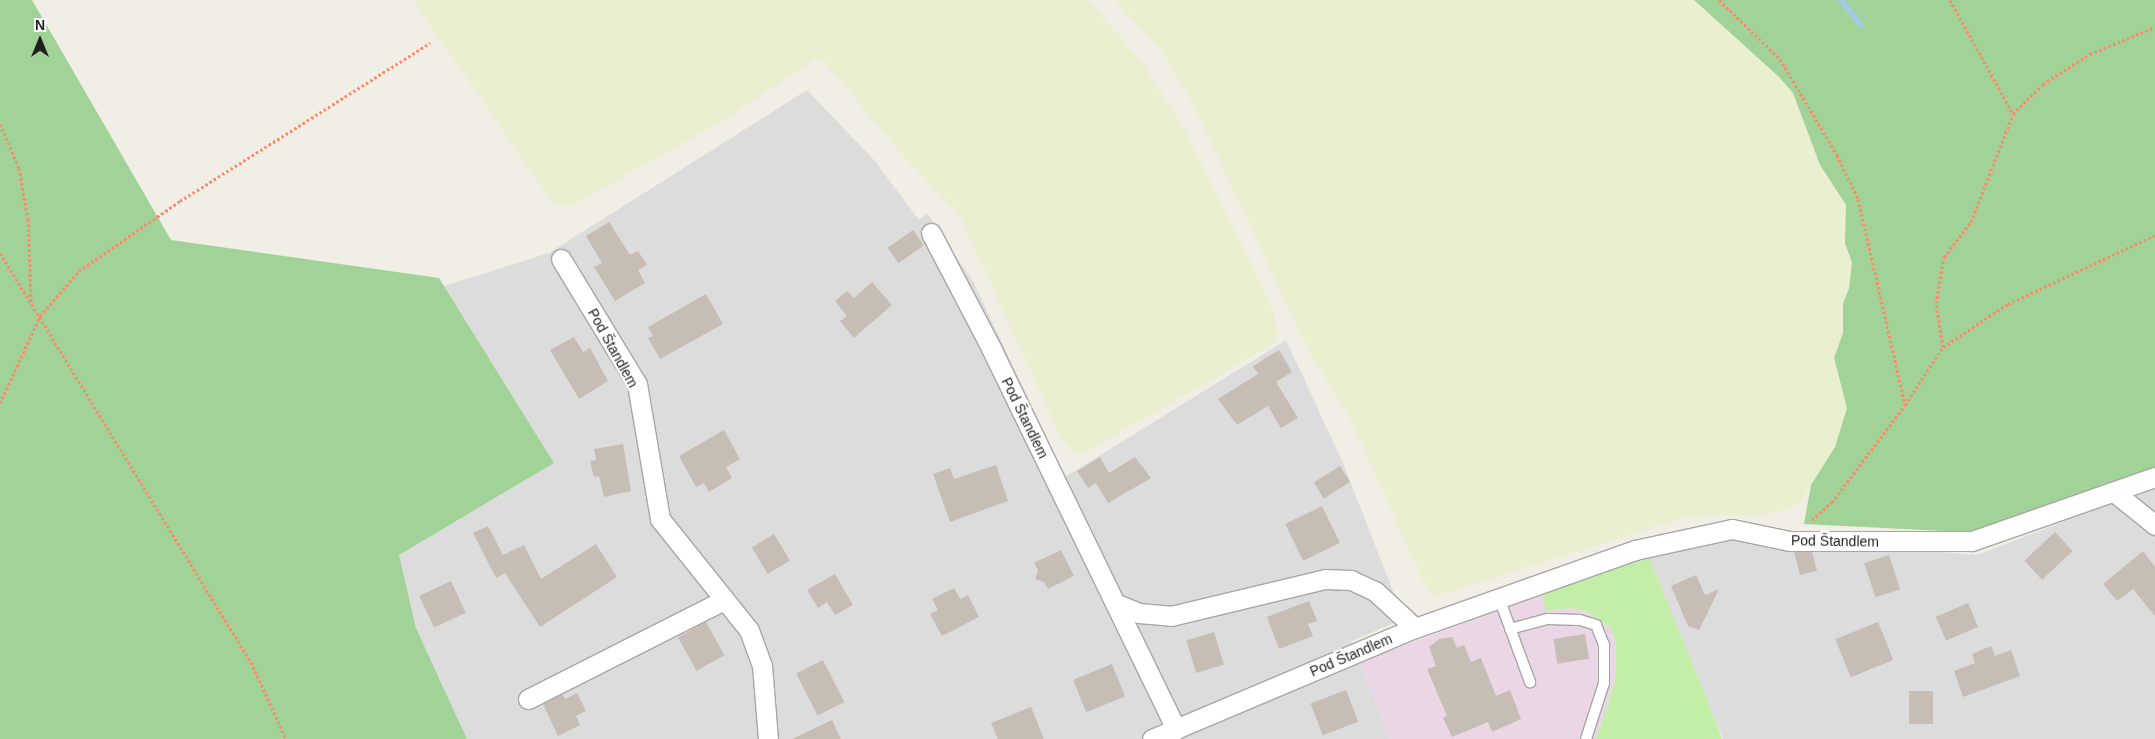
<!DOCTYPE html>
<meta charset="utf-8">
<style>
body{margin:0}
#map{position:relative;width:2155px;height:739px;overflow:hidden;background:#f1eee5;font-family:Helvetica,sans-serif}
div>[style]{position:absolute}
.residential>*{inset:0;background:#dddcdc}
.industrial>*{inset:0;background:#ead6e4}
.farmland>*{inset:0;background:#eaf0cf}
.grass>*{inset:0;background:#c2eea8}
.forest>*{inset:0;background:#a1d297}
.stream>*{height:6px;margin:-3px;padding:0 3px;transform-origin:3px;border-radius:3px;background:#a3cbe1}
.building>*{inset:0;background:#c6bdb4;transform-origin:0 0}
.path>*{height:3px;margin-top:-1.5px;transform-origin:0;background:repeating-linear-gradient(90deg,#ff8967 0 2.5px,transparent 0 5px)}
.roads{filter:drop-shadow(1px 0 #a6a6a6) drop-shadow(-1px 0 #a6a6a6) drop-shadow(0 1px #a6a6a6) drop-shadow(0 -1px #a6a6a6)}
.lane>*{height:10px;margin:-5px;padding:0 5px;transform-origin:5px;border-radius:5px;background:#fff}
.street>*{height:19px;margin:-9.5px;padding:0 9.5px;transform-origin:9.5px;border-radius:9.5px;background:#fff}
span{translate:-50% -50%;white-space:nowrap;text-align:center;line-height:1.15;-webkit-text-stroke:4.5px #fff;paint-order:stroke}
.street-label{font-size:14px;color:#1f1f1f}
.north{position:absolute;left:15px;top:15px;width:50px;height:50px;-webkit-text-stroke:4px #fff;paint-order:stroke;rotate:0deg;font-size:14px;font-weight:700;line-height:20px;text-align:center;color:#1f1f1f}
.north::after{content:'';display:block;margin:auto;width:18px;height:22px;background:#1f1f1f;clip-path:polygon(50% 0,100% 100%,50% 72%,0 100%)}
</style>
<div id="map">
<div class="residential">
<i style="clip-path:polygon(807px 90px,874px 160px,919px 220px,927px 213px,974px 283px,1065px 477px,1286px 340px,1343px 463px,1404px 619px,1351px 641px,1390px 739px,467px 739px,416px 628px,399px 555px,554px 463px,444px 286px,549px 253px)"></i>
<i style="clip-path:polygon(2155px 486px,2155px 739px,1723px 739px,1648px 555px,1727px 534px,1977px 555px)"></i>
</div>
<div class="industrial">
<i style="clip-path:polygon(1542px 595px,1547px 611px,1570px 608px,1586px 611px,1610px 627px,1616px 643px,1615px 681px,1596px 739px,1390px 739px,1359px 662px)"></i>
</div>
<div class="farmland">
<i style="clip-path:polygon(413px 0,1088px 0,1142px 62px,1183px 126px,1273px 308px,1278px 337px,1270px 346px,1084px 453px,1075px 453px,1061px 438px,958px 212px,905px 158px,825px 63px,816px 59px,712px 127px,570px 206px,558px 205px,552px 202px)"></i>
<i style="clip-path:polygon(1115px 0,1694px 0,1779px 77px,1793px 93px,1820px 165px,1846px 205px,1845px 243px,1852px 263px,1849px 288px,1843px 304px,1843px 333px,1834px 358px,1847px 408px,1835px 447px,1803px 498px,1790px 510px,1766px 514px,1688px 517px,1435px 596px,1423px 581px,1350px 418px,1308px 350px,1194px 106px,1164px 54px)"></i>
</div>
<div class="grass">
<i style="clip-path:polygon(1648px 555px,1712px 712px,1722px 739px,1596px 739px,1615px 681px,1616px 643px,1610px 627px,1586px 611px,1570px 608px,1546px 611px,1542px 595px)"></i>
</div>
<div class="forest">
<i style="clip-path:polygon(0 0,32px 0,171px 240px,439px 278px,554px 463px,399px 555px,416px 628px,467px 739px,0 739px)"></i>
<i style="clip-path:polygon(1694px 0,2155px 0,2155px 467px,1985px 533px,1804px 524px,1811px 485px,1835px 447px,1847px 408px,1834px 358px,1843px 333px,1843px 304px,1849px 288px,1852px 263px,1845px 243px,1846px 205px,1820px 165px,1793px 93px,1779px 77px)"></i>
</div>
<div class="stream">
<i style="left:1841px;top:0;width:32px;rotate:51deg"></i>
</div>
<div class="building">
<i style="clip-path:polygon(609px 222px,630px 255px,638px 251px,647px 265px,638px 270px,645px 283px,615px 301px,594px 267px,602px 263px,586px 236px)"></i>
<i style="left:913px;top:230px;width:19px;height:31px;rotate:55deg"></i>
<i style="clip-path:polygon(872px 282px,892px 305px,854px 338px,840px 321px,847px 316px,835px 301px,847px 291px,854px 298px)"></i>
<i style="clip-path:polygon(706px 294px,723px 324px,660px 359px,648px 338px,653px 336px,648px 327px)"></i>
<i style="clip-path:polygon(574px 337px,583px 352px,590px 348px,608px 381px,579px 399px,550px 350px)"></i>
<i style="clip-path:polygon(1279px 350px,1292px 372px,1276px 382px,1298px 418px,1281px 428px,1268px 406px,1237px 425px,1218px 399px,1258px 374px,1253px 366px)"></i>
<i style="clip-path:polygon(724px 430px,740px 459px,726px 467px,732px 478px,709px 492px,704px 483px,696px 487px,679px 456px)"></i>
<i style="clip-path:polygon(623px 444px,631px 491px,604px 497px,599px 476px,594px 477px,590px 461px,596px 460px,594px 449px)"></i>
<i style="clip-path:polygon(1100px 457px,1109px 473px,1135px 457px,1151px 478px,1108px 503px,1096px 483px,1088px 488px,1077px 471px)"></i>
<i style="clip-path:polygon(996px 465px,1008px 501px,950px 522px,933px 474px,950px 468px,954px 479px)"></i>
<i style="left:1340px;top:466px;width:19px;height:31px;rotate:58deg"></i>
<i style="left:1322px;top:506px;width:41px;height:41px;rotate:64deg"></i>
<i style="clip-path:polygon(488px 526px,503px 555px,524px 545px,541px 579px,596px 544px,617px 577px,540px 627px,505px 573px,496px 578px,473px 533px)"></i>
<i style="left:2055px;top:532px;width:26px;height:42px;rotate:47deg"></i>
<i style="left:774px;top:534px;width:31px;height:26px;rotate:59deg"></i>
<i style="clip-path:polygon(1061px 550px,1074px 576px,1048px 589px,1044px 582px,1035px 579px,1038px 570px,1034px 563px)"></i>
<i style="clip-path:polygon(2143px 551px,2155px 567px,2155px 616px,2133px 589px,2117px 601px,2103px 584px)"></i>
<i style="clip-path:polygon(1794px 552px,1812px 552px,1817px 571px,1800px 575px)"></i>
<i style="left:1889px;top:555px;width:36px;height:26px;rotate:72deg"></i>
<i style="clip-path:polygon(835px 574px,853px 605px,835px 615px,827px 602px,818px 608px,807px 590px)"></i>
<i style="clip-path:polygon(1696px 575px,1705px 595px,1719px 589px,1699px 630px,1688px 626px,1671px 586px)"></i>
<i style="left:451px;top:581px;width:35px;height:35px;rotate:65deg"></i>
<i style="clip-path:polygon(954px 588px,960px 599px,968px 595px,979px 617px,942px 636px,930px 614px,938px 610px,932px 599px)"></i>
<i style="clip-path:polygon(1309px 601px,1317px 621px,1308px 624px,1313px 636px,1279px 649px,1267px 617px)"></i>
<i style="left:1968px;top:603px;width:26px;height:35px;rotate:67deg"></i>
<i style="left:706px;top:622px;width:38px;height:32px;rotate:61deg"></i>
<i style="left:1878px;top:622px;width:41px;height:46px;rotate:68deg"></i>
<i style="left:1214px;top:632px;width:34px;height:29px;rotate:73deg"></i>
<i style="left:1585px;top:634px;width:25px;height:32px;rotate:81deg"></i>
<i style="clip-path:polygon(1452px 637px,1457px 648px,1464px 645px,1471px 662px,1481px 658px,1496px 696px,1510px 690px,1521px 719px,1492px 732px,1488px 722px,1452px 737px,1443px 718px,1447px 716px,1427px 669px,1436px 666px,1429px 647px,1439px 639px)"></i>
<i style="clip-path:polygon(1991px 646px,1995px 656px,2011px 650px,2020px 676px,1963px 697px,1954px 671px,1975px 663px,1972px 654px)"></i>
<i style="left:823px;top:660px;width:47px;height:30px;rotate:63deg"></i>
<i style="left:1112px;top:664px;width:35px;height:42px;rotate:68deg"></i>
<i style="left:1346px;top:690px;width:34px;height:38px;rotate:69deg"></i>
<i style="left:1933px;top:691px;width:33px;height:24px;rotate:90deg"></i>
<i style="clip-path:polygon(577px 693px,586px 711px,576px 716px,580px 725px,558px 736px,543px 704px,562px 694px,565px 699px)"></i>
<i style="clip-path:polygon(1031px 707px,1044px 739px,998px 739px,991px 723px)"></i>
<i style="clip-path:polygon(832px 720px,841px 739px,792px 739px)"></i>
</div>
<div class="path">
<i style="left:1719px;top:0;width:85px;rotate:44deg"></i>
<i style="left:1780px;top:59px;width:112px;rotate:59.3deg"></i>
<i style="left:1837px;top:155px;width:49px;rotate:64.5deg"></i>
<i style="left:1858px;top:199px;width:211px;rotate:77.1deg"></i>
<i style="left:1950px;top:0;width:130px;rotate:61.1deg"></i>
<i style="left:0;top:124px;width:48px;rotate:66.6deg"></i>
<i style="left:19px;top:168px;width:52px;rotate:80deg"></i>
<i style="left:28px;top:219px;width:83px;rotate:87.9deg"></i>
<i style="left:0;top:253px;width:480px;rotate:58.5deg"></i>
<i style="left:251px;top:662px;width:85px;rotate:65.6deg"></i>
<i style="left:1943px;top:347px;width:45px;rotate:-99deg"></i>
<i style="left:1936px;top:303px;width:47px;rotate:-80.1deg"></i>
<i style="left:1944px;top:257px;width:44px;rotate:-52.4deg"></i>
<i style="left:1971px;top:222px;width:116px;rotate:-68.7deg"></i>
<i style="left:2013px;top:114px;width:42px;rotate:-45deg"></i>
<i style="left:2043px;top:84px;width:56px;rotate:-32.6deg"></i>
<i style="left:2090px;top:54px;width:70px;rotate:-22.6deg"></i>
<i style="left:0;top:403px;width:96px;rotate:-65.3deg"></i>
<i style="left:40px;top:316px;width:60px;rotate:-49.1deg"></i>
<i style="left:79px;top:271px;width:123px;rotate:-34.7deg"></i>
<i style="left:180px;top:201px;width:296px;rotate:-32.3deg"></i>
<i style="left:1812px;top:520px;width:27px;rotate:-42deg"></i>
<i style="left:1832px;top:502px;width:121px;rotate:-53deg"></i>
<i style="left:1905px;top:405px;width:69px;rotate:-56.8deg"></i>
<i style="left:1943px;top:347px;width:78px;rotate:-33.5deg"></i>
<i style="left:2008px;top:304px;width:162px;rotate:-25.1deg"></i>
</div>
<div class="roads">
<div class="lane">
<i style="left:1499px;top:598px;width:90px;rotate:69.7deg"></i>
<i style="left:1510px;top:629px;width:39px;rotate:-15deg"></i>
<i style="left:1548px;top:619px;width:32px;rotate:2deg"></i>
<i style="left:1580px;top:620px;width:17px;rotate:17deg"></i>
<i style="left:1596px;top:625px;width:22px;rotate:68deg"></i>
<i style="left:1604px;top:645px;width:38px;rotate:90deg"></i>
<i style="left:1604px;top:683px;width:59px;rotate:107.8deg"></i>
</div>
<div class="street">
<i style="left:931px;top:233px;width:130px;rotate:62.4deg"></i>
<i style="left:991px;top:348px;width:424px;rotate:64.1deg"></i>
<i style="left:561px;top:259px;width:146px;rotate:58.7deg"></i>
<i style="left:637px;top:384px;width:137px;rotate:80.3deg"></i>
<i style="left:660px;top:519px;width:142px;rotate:51.3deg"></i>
<i style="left:749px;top:630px;width:37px;rotate:70deg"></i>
<i style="left:762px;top:665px;width:74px;rotate:85.4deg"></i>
<i style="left:2114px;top:492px;width:53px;rotate:38.8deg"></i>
<i style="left:1117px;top:604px;width:24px;rotate:22deg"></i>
<i style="left:1139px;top:613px;width:32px;rotate:5deg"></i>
<i style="left:1171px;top:616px;width:158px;rotate:-13.5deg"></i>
<i style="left:1325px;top:579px;width:26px;rotate:2deg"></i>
<i style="left:1351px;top:580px;width:26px;rotate:25deg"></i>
<i style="left:1375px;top:591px;width:54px;rotate:42.8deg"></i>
<i style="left:528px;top:699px;width:220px;rotate:-26.8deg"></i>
<i style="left:1152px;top:739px;width:285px;rotate:-22.9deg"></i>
<i style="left:1415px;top:628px;width:233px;rotate:-19.5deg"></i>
<i style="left:1635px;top:550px;width:99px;rotate:-12.2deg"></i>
<i style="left:1732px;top:529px;width:59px;rotate:11.7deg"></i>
<i style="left:1790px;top:541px;width:182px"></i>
<i style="left:1972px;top:541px;width:194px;rotate:-19.3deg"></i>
</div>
</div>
<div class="street-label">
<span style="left:613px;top:348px;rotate:61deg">Pod Štandlem</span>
<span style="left:1025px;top:418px;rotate:64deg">Pod Štandlem</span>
<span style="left:1835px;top:541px;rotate:1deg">Pod Štandlem</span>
<span style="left:1351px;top:655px;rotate:-23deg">Pod Štandlem</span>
</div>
<div class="north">N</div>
</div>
